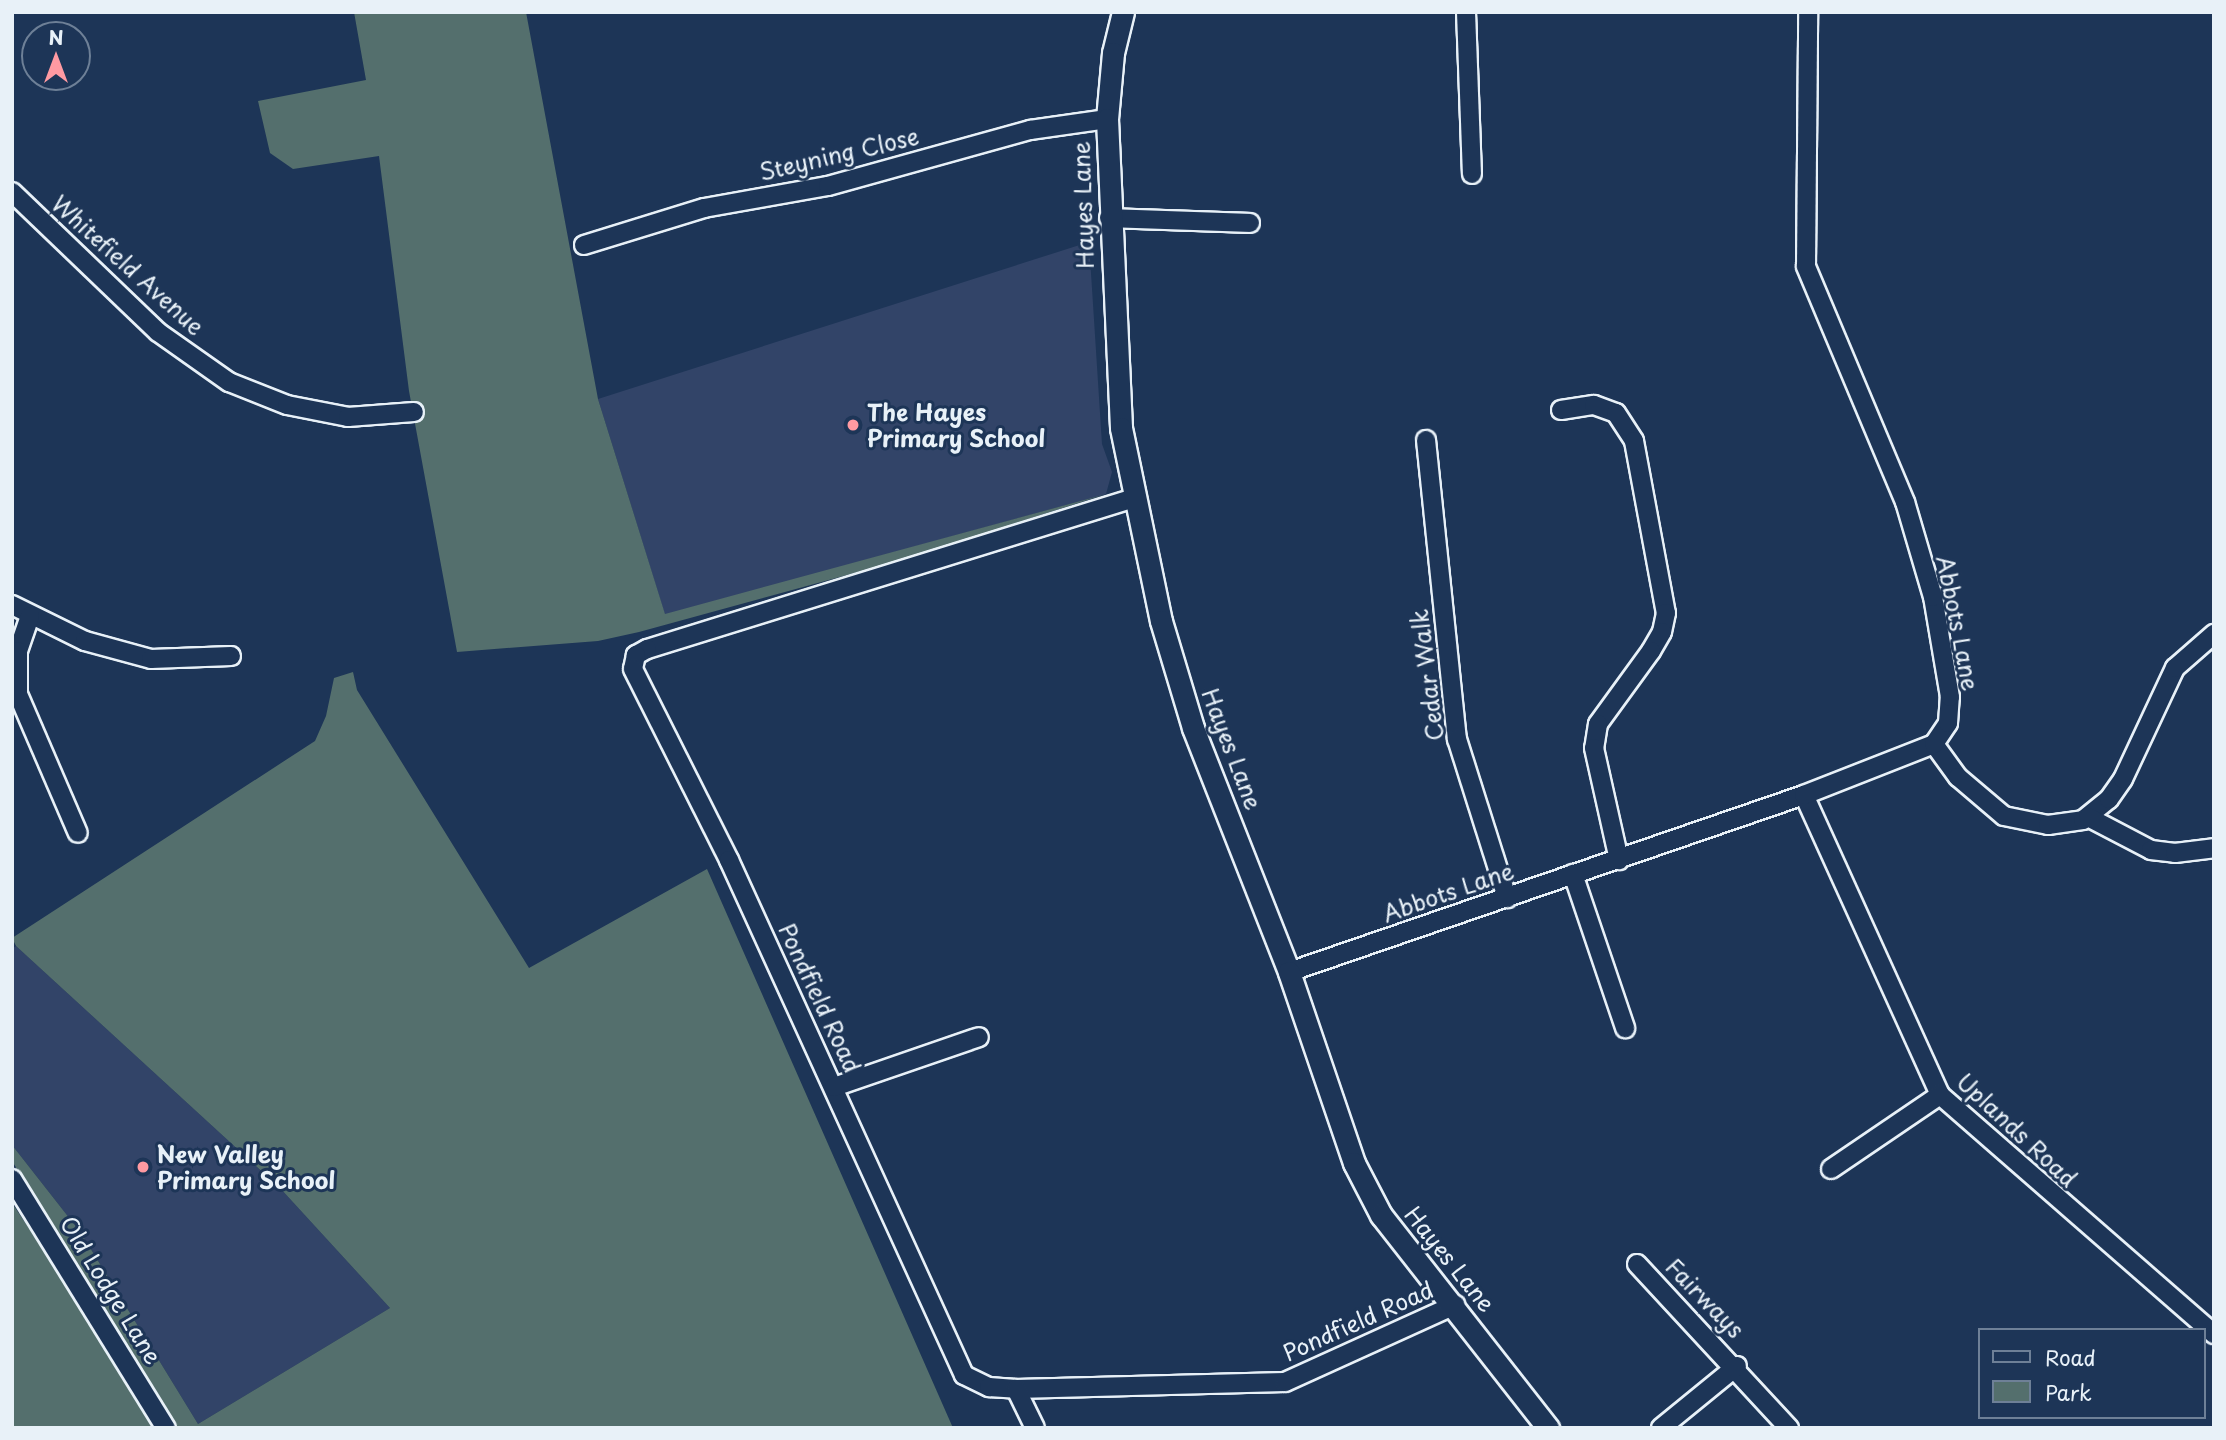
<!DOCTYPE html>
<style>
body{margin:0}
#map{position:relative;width:2226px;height:1440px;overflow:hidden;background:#1d3557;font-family:"Playpen Sans",sans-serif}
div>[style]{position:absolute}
.built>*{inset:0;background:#324468}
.green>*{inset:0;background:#546f6d}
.roads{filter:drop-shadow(2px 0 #e8f1f8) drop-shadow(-2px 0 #e8f1f8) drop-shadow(0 2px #e8f1f8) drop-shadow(0 -2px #e8f1f8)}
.minor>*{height:18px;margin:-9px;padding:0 9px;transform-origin:9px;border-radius:9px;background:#1d3557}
.tertiary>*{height:21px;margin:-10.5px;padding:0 10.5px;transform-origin:10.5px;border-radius:10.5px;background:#1d3557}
.dots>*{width:19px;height:19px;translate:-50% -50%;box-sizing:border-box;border:4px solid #1d3557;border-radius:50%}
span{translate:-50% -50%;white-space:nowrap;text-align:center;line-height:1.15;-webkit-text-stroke:6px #1d3557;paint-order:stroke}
.street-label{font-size:23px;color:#e8f1f8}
.poi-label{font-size:23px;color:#e8f1f8;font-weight:700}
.left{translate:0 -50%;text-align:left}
.frame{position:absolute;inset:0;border:14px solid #e8f1f8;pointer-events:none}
.legend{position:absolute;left:1978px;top:1328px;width:228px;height:91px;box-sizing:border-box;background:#1d3557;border:2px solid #6e8097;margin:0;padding:9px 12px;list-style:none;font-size:21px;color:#e8f1f8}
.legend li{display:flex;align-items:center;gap:14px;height:35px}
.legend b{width:35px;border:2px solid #6e8097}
.north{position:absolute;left:21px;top:21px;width:70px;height:70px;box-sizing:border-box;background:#1d3557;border:2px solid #6e8097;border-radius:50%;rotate:0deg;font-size:19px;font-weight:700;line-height:28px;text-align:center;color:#e8f1f8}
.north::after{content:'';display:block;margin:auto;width:24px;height:32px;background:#ff9aa2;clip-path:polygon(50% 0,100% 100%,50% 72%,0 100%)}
</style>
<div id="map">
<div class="built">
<i style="clip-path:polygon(1089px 242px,1102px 444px,1112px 472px,1106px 494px,665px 615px,598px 399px)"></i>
<i style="clip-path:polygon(16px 946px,280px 1188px,390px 1308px,198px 1424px,81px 1233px,12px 1145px,12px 949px)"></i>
</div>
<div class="green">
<i style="clip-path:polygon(354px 12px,526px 12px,598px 399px,665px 614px,1106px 494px,902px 560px,639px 632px,598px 641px,457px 652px,409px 391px,379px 156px,293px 169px,270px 153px,258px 101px,366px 80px)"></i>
<i style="clip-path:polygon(353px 672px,357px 690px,529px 968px,707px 869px,953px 1428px,177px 1428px,12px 1161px,12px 1145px,81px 1233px,198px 1424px,390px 1308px,280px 1188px,16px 946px,12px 938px,315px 741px,326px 716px,334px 678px)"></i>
<i style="clip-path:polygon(12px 1203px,53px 1264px,153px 1428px,12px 1428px)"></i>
</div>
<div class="roads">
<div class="minor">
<i style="left:1466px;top:12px;width:162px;rotate:87.9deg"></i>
<i style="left:12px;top:192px;width:202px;rotate:43.8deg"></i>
<i style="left:158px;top:332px;width:87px;rotate:35.2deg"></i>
<i style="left:229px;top:382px;width:62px;rotate:21.6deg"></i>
<i style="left:287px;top:405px;width:62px;rotate:11.1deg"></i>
<i style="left:348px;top:417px;width:66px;rotate:-4.3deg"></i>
<i style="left:1109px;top:218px;width:141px;rotate:2deg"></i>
<i style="left:584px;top:245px;width:126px;rotate:-17.1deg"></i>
<i style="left:704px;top:208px;width:126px;rotate:-10.1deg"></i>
<i style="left:828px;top:186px;width:210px;rotate:-15.5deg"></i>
<i style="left:1030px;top:130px;width:78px;rotate:-8.1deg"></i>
<i style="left:1561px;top:410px;width:33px;rotate:-9deg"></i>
<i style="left:1594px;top:405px;width:23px;rotate:20deg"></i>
<i style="left:1616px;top:413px;width:33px;rotate:57deg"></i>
<i style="left:1634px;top:441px;width:175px;rotate:79.5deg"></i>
<i style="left:1666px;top:613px;width:19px;rotate:102deg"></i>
<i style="left:1662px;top:632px;width:22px;rotate:120deg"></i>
<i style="left:1651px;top:651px;width:90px;rotate:126deg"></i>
<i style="left:1598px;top:724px;width:24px;rotate:99deg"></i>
<i style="left:1594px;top:748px;width:115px;rotate:77.4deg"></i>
<i style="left:1426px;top:440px;width:301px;rotate:84.1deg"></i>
<i style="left:1457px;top:739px;width:167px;rotate:72.5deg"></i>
<i style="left:1134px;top:498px;width:510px;rotate:162.77deg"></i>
<i style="left:647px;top:649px;width:13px;rotate:151deg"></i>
<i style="left:636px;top:655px;width:14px;rotate:102deg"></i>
<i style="left:633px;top:669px;width:214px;rotate:63.3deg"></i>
<i style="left:729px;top:860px;width:566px;rotate:65.47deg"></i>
<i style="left:964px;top:1375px;width:28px;rotate:26deg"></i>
<i style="left:989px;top:1387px;width:27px;rotate:4deg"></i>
<i style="left:1016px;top:1389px;width:269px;rotate:-1.5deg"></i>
<i style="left:1285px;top:1382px;width:187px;rotate:-24.4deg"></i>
<i style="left:12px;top:605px;width:81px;rotate:26.3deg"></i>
<i style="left:85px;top:641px;width:68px;rotate:15.3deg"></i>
<i style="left:151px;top:659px;width:80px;rotate:-2.1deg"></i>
<i style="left:30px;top:616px;width:37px;rotate:109deg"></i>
<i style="left:18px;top:651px;width:43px;rotate:90deg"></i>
<i style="left:18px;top:694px;width:151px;rotate:66.7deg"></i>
<i style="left:1934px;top:744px;width:41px;rotate:54deg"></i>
<i style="left:1958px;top:777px;width:60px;rotate:40.3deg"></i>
<i style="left:2004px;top:816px;width:45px;rotate:11.6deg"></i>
<i style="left:2048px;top:825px;width:35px;rotate:-8deg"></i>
<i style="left:2083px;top:820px;width:33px;rotate:-39deg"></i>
<i style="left:2109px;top:799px;width:24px;rotate:-55deg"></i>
<i style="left:2123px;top:779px;width:123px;rotate:-64.9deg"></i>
<i style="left:2175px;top:668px;width:52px;rotate:-41.1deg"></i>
<i style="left:1804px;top:795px;width:329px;rotate:65.6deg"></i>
<i style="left:1940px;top:1095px;width:364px;rotate:41.1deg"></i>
<i style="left:2088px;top:817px;width:71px;rotate:27.6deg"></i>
<i style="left:2151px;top:850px;width:24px;rotate:7deg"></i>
<i style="left:2175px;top:853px;width:39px;rotate:-7deg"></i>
<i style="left:1573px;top:874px;width:163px;rotate:71.3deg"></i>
<i style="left:1289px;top:972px;width:545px;rotate:-18.97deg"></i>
<i style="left:1804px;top:795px;width:140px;rotate:-21.4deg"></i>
<i style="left:1934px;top:744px;width:25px;rotate:-56deg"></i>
<i style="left:1948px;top:723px;width:26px;rotate:-86deg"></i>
<i style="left:1950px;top:697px;width:101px;rotate:-99.6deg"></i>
<i style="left:1933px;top:597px;width:99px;rotate:-106.4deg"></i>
<i style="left:1905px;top:502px;width:256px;rotate:-112.8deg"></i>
<i style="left:1806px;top:266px;width:254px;rotate:-89.5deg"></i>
<i style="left:834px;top:1087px;width:153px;rotate:-19deg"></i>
<i style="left:1831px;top:1169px;width:132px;rotate:-34.2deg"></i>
<i style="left:12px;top:1179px;width:293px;rotate:58.3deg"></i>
<i style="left:1637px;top:1264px;width:224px;rotate:47.2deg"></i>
<i style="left:1016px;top:1389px;width:43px;rotate:64deg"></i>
<i style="left:1661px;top:1428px;width:98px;rotate:-39.2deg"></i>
</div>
<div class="tertiary">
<i style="left:1123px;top:12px;width:42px;rotate:103.7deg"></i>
<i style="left:1113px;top:53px;width:66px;rotate:95.2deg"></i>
<i style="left:1107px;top:119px;width:309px;rotate:87.4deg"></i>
<i style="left:1121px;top:428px;width:197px;rotate:78.3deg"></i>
<i style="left:1161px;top:621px;width:112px;rotate:73.3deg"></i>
<i style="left:1193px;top:728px;width:262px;rotate:68.5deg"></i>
<i style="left:1289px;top:972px;width:202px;rotate:71.2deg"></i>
<i style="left:1354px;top:1163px;width:59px;rotate:62.6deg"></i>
<i style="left:1381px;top:1215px;width:271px;rotate:51.9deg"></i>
</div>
</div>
<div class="dots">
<i style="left:853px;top:425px;background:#ff9aa2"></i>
<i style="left:143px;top:1167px;background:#ff9aa2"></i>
</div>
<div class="street-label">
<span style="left:839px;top:154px;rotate:-13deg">Steyning Close</span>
<span style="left:1083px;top:205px;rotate:-92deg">Hayes Lane</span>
<span style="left:128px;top:265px;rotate:42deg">Whitefield Avenue</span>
<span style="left:1958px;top:623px;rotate:79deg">Abbots Lane</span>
<span style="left:1427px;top:675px;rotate:-97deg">Cedar Walk</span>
<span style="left:1232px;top:749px;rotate:69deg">Hayes Lane</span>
<span style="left:1448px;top:892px;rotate:-19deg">Abbots Lane</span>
<span style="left:820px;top:998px;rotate:65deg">Pondfield Road</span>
<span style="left:2017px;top:1130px;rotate:43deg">Uplands Road</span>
<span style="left:1450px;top:1259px;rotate:51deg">Hayes Lane</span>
<span style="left:111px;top:1290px;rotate:58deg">Old Lodge Lane</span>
<span style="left:1705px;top:1298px;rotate:46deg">Fairways</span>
<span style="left:1358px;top:1321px;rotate:-24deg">Pondfield Road</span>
</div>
<div class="poi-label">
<span class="left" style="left:867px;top:425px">The Hayes<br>Primary School</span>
<span class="left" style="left:157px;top:1167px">New Valley<br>Primary School</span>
</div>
<div class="frame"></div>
<ul class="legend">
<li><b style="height:9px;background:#1d3557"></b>Road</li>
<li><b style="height:19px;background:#546f6d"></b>Park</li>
</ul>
<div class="north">N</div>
</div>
